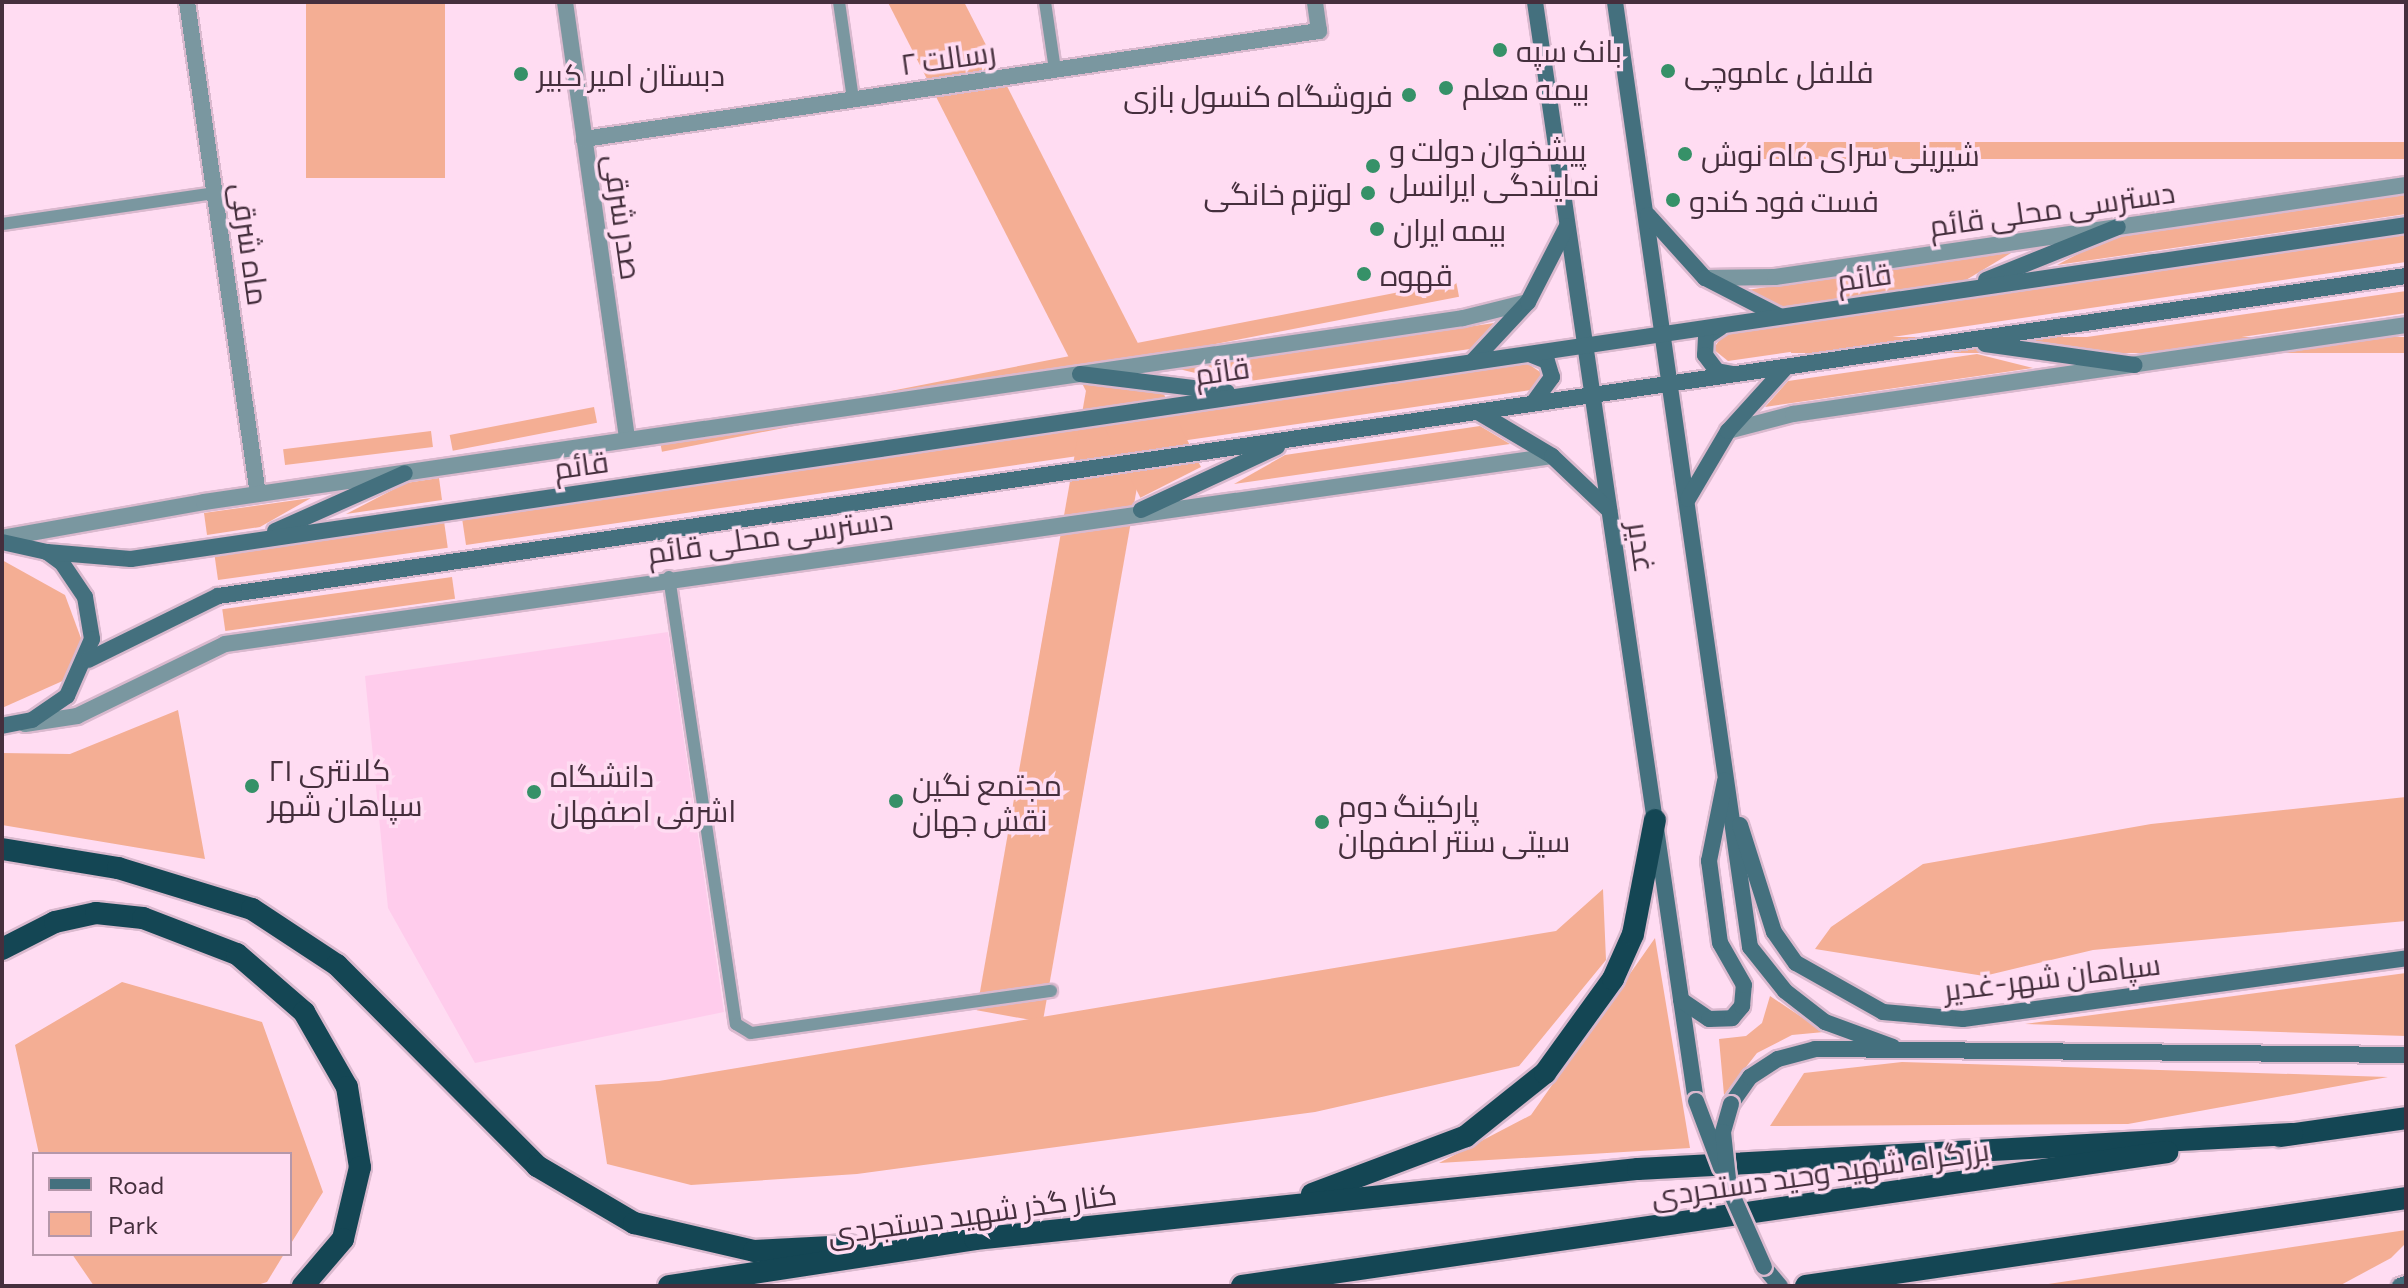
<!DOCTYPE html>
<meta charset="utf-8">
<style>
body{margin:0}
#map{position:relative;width:2408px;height:1288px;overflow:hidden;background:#ffdcf2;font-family:Commissioner,Cairo,sans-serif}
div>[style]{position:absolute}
.built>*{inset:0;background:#ffccec}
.green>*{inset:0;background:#f4ae94;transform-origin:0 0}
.roads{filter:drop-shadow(2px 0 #dab9ce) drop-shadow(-2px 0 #dab9ce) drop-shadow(0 2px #dab9ce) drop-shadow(0 -2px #dab9ce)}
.service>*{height:12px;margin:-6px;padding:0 6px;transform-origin:6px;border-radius:6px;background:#7a97a0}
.minor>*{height:16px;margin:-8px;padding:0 8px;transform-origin:8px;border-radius:8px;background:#7a97a0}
.tertiary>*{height:16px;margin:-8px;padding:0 8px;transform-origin:8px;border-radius:8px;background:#7a97a0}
.secondary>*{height:16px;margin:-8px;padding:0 8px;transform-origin:8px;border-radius:8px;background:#44707e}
.trunk>*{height:22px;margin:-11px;padding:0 11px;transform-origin:11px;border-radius:11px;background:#144654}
.bridges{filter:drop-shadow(2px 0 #dab9ce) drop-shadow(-2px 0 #dab9ce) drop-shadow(0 2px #dab9ce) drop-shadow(0 -2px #dab9ce)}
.secondary-bridge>*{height:16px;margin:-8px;padding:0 8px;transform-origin:8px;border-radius:8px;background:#44707e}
.dots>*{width:22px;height:22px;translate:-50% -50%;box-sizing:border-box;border:4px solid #ffdcf2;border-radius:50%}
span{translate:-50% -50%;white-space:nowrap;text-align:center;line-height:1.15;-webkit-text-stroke:7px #ffdcf2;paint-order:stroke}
.poi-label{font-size:30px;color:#452f3d}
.left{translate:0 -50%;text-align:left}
.right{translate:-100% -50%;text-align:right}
.street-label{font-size:30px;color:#452f3d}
.frame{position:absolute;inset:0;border:4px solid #452f3d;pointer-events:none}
.legend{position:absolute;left:32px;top:1152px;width:260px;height:104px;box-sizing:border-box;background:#ffdcf2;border:2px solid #b597aa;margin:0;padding:10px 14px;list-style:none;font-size:24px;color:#452f3d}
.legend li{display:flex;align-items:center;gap:16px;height:40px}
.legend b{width:40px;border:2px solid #b597aa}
</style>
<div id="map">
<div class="built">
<i style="clip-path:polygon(668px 632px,724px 1012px,475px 1063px,388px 908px,365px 676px)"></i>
</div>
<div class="green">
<i style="left:306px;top:2px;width:139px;height:176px"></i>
<i style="left:2406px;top:142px;width:17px;height:644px;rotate:90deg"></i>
<i style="clip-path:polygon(2406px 191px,2406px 214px,2057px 265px,2116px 234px)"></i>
<i style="clip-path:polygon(2406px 234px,2406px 262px,1728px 361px,1713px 349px,1724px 334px)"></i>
<i style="clip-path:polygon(2016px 250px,1966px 280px,1777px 308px,1747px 290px)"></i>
<i style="left:1456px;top:281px;width:16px;height:812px;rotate:79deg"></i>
<i style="clip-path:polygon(2406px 291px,2406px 313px,2132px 353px,2066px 340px)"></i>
<i style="clip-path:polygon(1494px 323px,1470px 349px,1236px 383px,1179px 369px)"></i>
<i style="left:2406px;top:337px;width:16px;height:615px;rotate:90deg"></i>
<i style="clip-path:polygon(1977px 354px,2033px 368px,1765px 407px,1788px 381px)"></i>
<i style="clip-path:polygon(1527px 363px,1543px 374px,1531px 390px,466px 545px,462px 518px)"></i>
<i style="left:1087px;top:385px;width:67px;height:635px;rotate:10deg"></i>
<i style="left:594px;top:407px;width:16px;height:147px;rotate:79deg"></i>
<i style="clip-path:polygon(1480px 426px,1510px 444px,1234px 484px,1285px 455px)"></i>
<i style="left:431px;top:431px;width:16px;height:149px;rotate:83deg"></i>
<i style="left:1201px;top:467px;width:68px;height:739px;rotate:153deg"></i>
<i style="clip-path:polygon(439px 478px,442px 500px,346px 514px,406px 483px)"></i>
<i style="clip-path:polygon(311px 498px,260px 527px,207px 535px,204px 513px)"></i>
<i style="left:444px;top:521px;width:27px;height:232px;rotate:82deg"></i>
<i style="clip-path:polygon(2px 560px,65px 595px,82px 641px,67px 679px,2px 708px)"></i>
<i style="left:452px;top:577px;width:22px;height:232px;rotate:82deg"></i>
<i style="clip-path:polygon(178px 710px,205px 859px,2px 825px,2px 753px,70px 754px)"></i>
<i style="clip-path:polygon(2406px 797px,2406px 921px,2093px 950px,1984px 976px,1815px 949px,1831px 927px,1923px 864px,2151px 824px)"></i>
<i style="clip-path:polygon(1603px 889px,1606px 960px,1519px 1066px,1315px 1112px,857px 1174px,691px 1185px,607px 1164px,595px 1085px,659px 1081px,1556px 931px)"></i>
<i style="clip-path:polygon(1655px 938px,1690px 1148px,1439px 1163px,1531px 1115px)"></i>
<i style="clip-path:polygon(2406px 973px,2406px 1036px,2025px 1024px)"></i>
<i style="clip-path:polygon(122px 982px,262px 1022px,323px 1192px,290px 1245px,290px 1154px,39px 1154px,15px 1045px)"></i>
<i style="clip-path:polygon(1770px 996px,1824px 1032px,1792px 1035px,1757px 1053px,1724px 1095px,1719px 1039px,1746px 1036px,1762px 1023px)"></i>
<i style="clip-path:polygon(1902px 1062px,2388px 1077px,2128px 1124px,1770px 1126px,1804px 1073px)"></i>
<i style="clip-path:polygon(2406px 1230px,2406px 1243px,2391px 1258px,2339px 1286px,2035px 1286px)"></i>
<i style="clip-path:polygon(72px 1254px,284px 1254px,267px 1282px,254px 1286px,94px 1286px)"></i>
</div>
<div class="roads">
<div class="service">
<i style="left:839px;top:2px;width:98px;rotate:81.8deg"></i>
<i style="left:1045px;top:2px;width:69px;rotate:81.6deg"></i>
<i style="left:2px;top:224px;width:215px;rotate:-8.3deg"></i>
<i style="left:669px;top:577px;width:452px;rotate:81.5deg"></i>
<i style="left:736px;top:1024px;width:17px;rotate:31deg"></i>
<i style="left:751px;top:1033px;width:303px;rotate:-8deg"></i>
</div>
<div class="minor">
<i style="left:187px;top:2px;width:497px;rotate:81.8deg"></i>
<i style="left:565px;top:2px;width:442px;rotate:81.9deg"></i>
<i style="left:584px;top:139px;width:743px;rotate:-8.36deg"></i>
<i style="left:1319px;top:31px;width:29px;rotate:-98deg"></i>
</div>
<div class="tertiary">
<i style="left:1705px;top:278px;width:70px;rotate:-0.8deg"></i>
<i style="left:1775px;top:277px;width:638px;rotate:-8.3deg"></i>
<i style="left:1728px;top:431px;width:67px;rotate:-14.7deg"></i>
<i style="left:1793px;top:414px;width:619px;rotate:-8.26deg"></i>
<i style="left:2px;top:538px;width:205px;rotate:-10.1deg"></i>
<i style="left:204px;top:502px;width:1272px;rotate:-8.31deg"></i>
<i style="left:1463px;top:318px;width:67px;rotate:-13.8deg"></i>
<i style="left:25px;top:724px;width:53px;rotate:-8.7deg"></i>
<i style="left:77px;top:716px;width:165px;rotate:-25.9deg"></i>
<i style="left:225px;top:644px;width:1340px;rotate:-8.06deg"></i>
</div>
<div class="secondary">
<i style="left:1535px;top:2px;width:1111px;rotate:81.67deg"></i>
<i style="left:1615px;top:2px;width:955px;rotate:81.87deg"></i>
<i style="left:1750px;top:947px;width:56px;rotate:51.5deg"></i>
<i style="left:1785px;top:991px;width:51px;rotate:37.8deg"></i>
<i style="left:1825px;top:1022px;width:72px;rotate:20.2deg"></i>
<i style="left:1648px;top:215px;width:85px;rotate:47.9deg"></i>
<i style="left:1705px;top:278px;width:83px;rotate:27.2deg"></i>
<i style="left:1986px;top:280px;width:142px;rotate:-21.9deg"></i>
<i style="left:1721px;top:327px;width:18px;rotate:146deg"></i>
<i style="left:1706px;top:337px;width:18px;rotate:93deg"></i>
<i style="left:1705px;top:355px;width:20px;rotate:53deg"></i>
<i style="left:1717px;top:371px;width:15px;rotate:11deg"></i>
<i style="left:1985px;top:344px;width:151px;rotate:8deg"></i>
<i style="left:1532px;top:355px;width:16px;rotate:22deg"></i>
<i style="left:1547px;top:361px;width:17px;rotate:73deg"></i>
<i style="left:1552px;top:377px;width:32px;rotate:126deg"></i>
<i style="left:1472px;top:362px;width:82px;rotate:-47deg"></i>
<i style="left:1528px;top:302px;width:85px;rotate:-62.8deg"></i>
<i style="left:1080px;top:374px;width:148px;rotate:7deg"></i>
<i style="left:1478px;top:412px;width:86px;rotate:30.7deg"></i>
<i style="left:1552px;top:456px;width:79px;rotate:43.5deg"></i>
<i style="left:1688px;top:499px;width:79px;rotate:-59.5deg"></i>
<i style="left:1728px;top:431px;width:86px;rotate:-47.8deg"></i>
<i style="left:1141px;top:510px;width:150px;rotate:-24.9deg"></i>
<i style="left:275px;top:531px;width:142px;rotate:-24deg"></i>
<i style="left:2px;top:542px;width:46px;rotate:12.5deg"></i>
<i style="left:47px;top:552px;width:19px;rotate:36deg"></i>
<i style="left:62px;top:563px;width:41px;rotate:55.9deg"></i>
<i style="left:85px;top:597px;width:43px;rotate:80.5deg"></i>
<i style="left:92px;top:639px;width:62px;rotate:113.7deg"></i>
<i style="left:67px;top:696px;width:42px;rotate:145.6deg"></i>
<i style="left:32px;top:720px;width:31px;rotate:169deg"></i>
<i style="left:47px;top:552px;width:84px;rotate:4.8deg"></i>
<i style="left:131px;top:559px;width:2299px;rotate:-8.35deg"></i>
<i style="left:88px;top:660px;width:145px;rotate:-26.2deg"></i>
<i style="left:218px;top:596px;width:2211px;rotate:-8.32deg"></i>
<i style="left:1740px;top:825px;width:112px;rotate:72.4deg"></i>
<i style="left:1774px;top:932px;width:38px;rotate:55deg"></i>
<i style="left:1796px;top:963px;width:100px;rotate:29.4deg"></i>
<i style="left:1883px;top:1012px;width:80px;rotate:5deg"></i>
<i style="left:1963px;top:1019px;width:447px;rotate:-7.8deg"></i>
<i style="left:1681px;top:1000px;width:34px;rotate:34deg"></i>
<i style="left:1709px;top:1019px;width:23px;rotate:-2deg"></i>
<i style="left:1732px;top:1018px;width:16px;rotate:-50deg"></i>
<i style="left:1742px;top:1006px;width:21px;rotate:-85deg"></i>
<i style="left:1744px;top:985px;width:48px;rotate:-119.7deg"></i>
<i style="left:1720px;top:943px;width:83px;rotate:-97.6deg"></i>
<i style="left:1709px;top:861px;width:82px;rotate:-78.7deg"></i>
<i style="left:1731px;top:1104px;width:33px;rotate:-55deg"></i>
<i style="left:1750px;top:1077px;width:33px;rotate:-33deg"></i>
<i style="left:1778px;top:1059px;width:38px;rotate:-15deg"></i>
<i style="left:1815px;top:1049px;width:591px;rotate:0.58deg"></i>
<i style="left:1764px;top:1267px;width:25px;rotate:50deg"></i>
<i style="left:2400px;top:1286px;width:6px;rotate:-18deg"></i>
</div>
<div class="trunk">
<i style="left:2px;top:849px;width:118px;rotate:9.3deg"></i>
<i style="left:118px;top:868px;width:140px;rotate:17deg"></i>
<i style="left:252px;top:909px;width:102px;rotate:33.4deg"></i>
<i style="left:337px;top:965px;width:284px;rotate:45.1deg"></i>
<i style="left:537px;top:1166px;width:113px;rotate:30.4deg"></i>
<i style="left:634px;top:1223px;width:123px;rotate:13.1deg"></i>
<i style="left:754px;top:1251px;width:96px;rotate:-3deg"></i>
<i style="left:2px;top:949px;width:59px;rotate:-27deg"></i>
<i style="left:55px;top:922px;width:42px;rotate:-12.4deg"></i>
<i style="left:96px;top:913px;width:47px;rotate:6.1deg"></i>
<i style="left:143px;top:918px;width:101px;rotate:21deg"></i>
<i style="left:237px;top:954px;width:89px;rotate:40.9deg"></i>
<i style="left:304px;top:1012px;width:86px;rotate:60.2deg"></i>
<i style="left:347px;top:1087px;width:81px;rotate:80.8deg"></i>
<i style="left:360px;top:1167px;width:74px;rotate:103.3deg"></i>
<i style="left:343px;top:1239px;width:62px;rotate:130.4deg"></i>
<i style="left:2280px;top:1136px;width:127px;rotate:-8.1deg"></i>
<i style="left:1312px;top:1194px;width:165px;rotate:-20.6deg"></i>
<i style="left:1466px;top:1136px;width:101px;rotate:-38.6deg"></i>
<i style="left:1545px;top:1073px;width:116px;rotate:-54.1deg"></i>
<i style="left:1613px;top:979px;width:49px;rotate:-66deg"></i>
<i style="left:1633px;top:934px;width:116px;rotate:-79.1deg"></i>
<i style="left:669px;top:1286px;width:310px;rotate:-8.7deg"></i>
<i style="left:975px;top:1239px;width:667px;rotate:-6.03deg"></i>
<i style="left:1638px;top:1169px;width:655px;rotate:-3.06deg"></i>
<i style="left:1242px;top:1286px;width:935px;rotate:-8.24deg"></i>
<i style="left:1806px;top:1286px;width:606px;rotate:-8.34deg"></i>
</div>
</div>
<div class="bridges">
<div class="secondary-bridge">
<i style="left:1696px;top:1101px;width:71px;rotate:69.3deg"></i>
<i style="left:1731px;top:1104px;width:29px;rotate:106deg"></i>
<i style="left:1723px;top:1132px;width:56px;rotate:83.9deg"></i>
<i style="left:1729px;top:1188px;width:86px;rotate:66.1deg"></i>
</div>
</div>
<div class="dots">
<i style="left:1500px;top:50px;background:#369168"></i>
<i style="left:1668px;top:71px;background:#369168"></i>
<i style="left:521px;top:74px;background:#369168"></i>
<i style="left:1446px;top:88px;background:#369168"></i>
<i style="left:1409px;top:95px;background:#369168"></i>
<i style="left:1685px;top:154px;background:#369168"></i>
<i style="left:1373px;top:166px;background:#369168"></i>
<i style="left:1368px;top:193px;background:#369168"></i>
<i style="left:1673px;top:200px;background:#369168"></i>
<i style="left:1377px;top:229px;background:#369168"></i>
<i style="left:1364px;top:274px;background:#369168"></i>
<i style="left:252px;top:786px;background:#369168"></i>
<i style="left:534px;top:792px;background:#369168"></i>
<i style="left:896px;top:801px;background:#369168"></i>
<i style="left:1322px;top:822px;background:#369168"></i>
</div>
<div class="poi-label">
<span class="left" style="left:1516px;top:50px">بانک سپه</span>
<span class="left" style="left:1684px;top:71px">فلافل عاموچی</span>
<span class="left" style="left:537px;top:74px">دبستان امیر کبیر</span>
<span class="left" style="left:1462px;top:88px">بیمه معلم</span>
<span class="right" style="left:1393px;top:95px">فروشگاه کنسول بازی</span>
<span class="left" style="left:1389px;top:166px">پیشخوان دولت و<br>نمایندگی ایرانسل</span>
<span class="left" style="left:1701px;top:154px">شیرینی سرای ماه نوش</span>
<span class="right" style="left:1352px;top:193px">لوتزم خانگی</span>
<span class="left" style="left:1689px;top:200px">فست فود کندو</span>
<span class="left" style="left:1393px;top:229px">بیمه ایران</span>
<span class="left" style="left:1380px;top:274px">قهوه</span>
<span class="left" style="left:268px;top:786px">کلانتری ۲۱<br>سپاهان شهر</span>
<span class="left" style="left:550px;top:792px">دانشگاه<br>اشرفی اصفهان</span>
<span class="left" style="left:912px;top:801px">مجتمع نگین<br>نقش جهان</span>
<span class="left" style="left:1338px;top:822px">پارکینگ دوم<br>سیتی سنتر اصفهان</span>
</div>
<div class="street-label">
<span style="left:948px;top:57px;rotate:-8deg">رسالت ۲</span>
<span style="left:2052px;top:208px;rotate:-8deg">دسترسی محلی قائم</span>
<span style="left:624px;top:217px;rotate:82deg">صدر شرقی</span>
<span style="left:251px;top:244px;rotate:82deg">ماه شرقی</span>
<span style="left:1864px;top:276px;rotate:-8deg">قائم</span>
<span style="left:1222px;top:370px;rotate:-8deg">قائم</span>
<span style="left:581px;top:464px;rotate:-8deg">قائم</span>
<span style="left:770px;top:535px;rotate:-8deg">دسترسی محلی قائم</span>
<span style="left:1643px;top:547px;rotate:82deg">غدیر</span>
<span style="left:2052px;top:976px;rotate:-7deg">سپاهان شهر-غدیر</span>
<span style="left:1820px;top:1172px;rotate:-8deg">بزرگراه شهید وحید دستجردی</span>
<span style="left:972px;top:1213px;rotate:-8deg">کنار گذر شهید دستجردی</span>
</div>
<div class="frame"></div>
<ul class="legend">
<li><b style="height:10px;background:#44707e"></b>Road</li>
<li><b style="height:22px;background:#f4ae94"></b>Park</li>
</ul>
</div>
